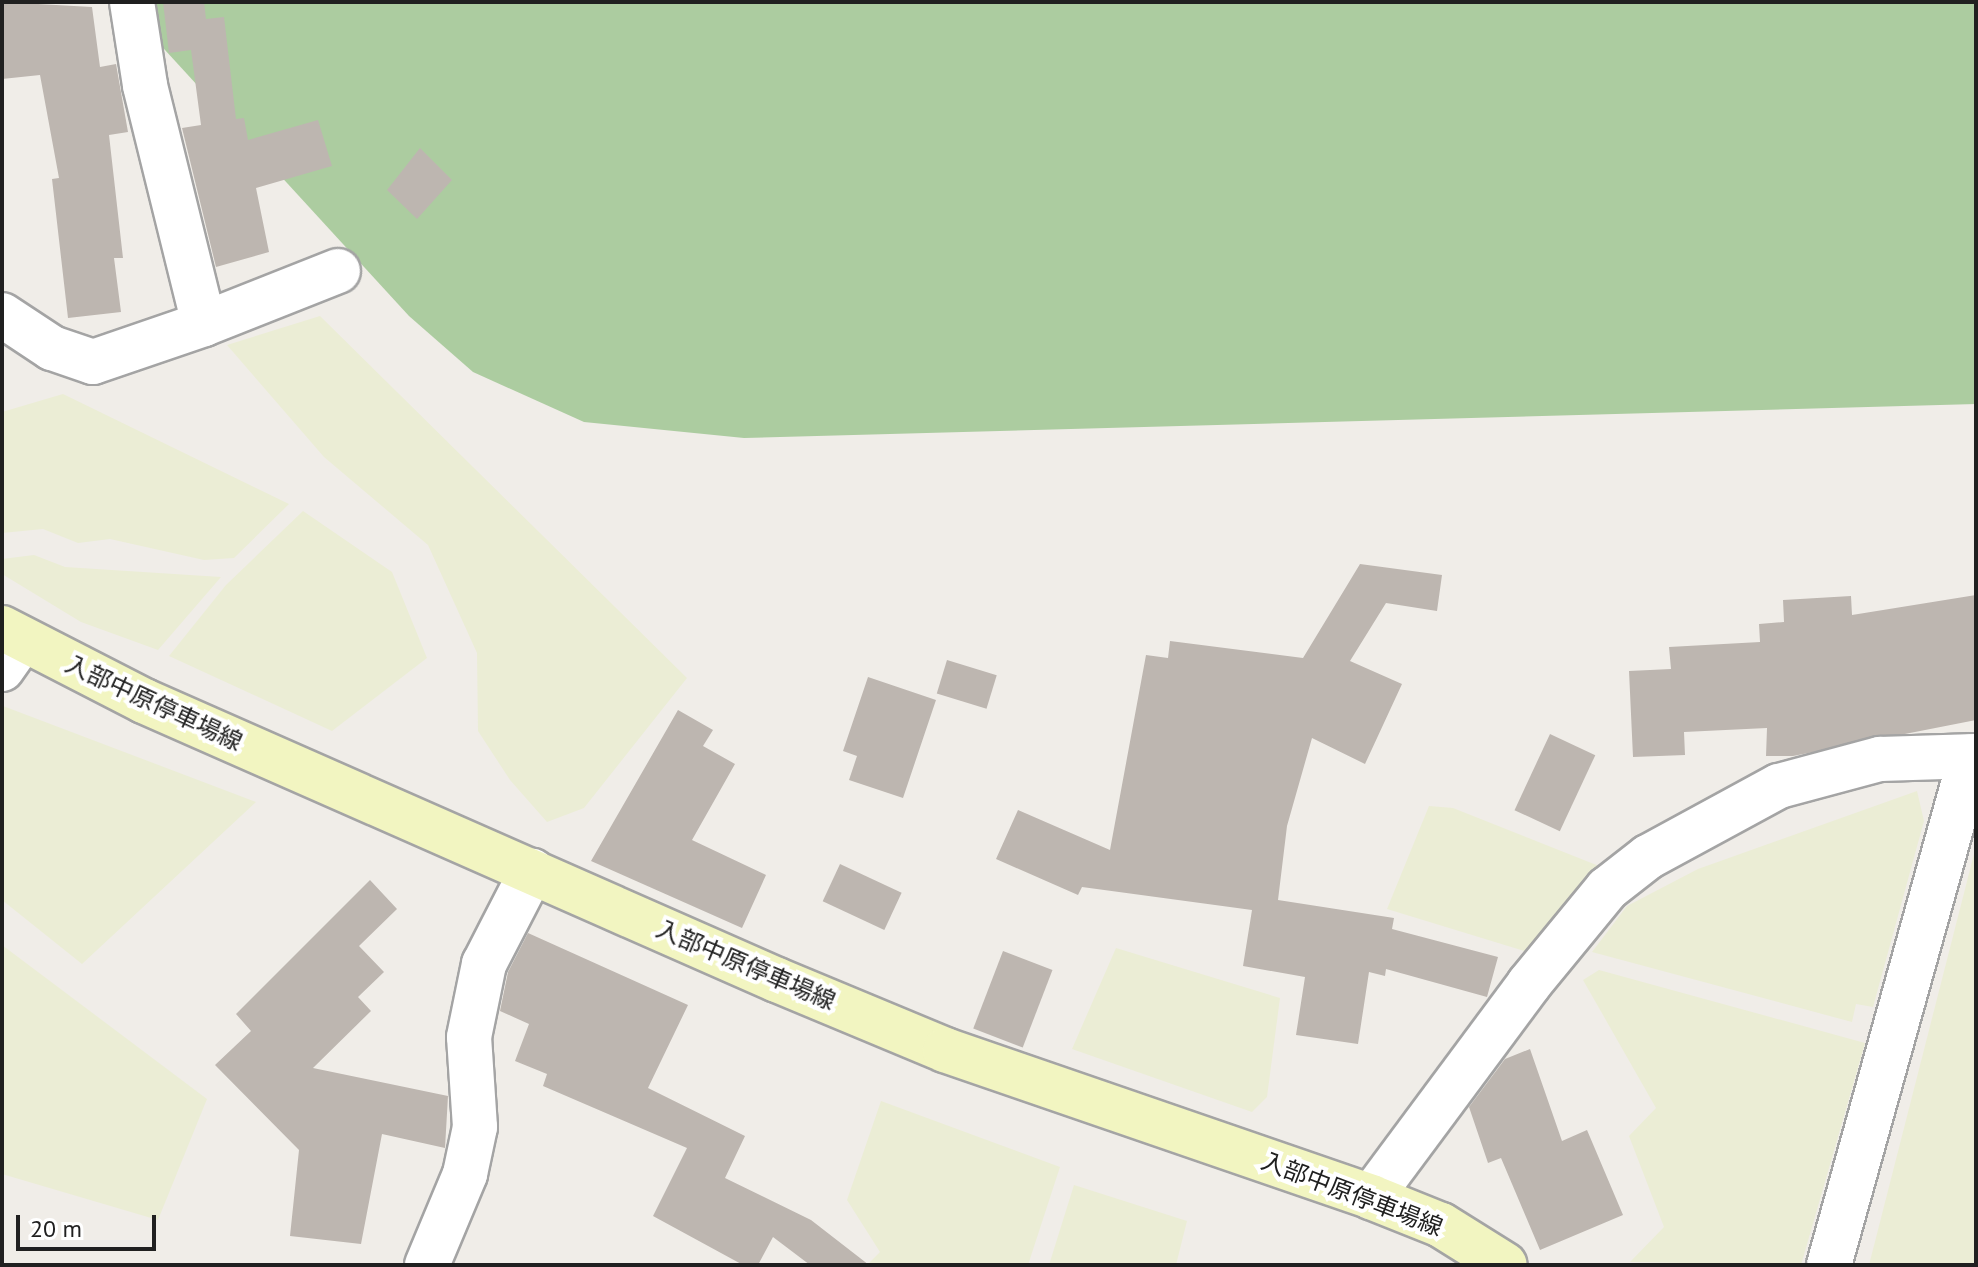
<!DOCTYPE html>
<meta charset="utf-8">
<style>
body{margin:0}
#map{position:relative;width:1978px;height:1267px;overflow:hidden;background:#f0ede8;font-family:"PT Sans","Noto Sans JP",sans-serif}
div>[style]{position:absolute}
.farmland>*{inset:0;background:#ebedd5}
.forest>*{inset:0;background:#accca0}
.building>*{inset:0;background:#bdb6b0;transform-origin:0 0}
.roads{filter:drop-shadow(2px 0 #a4a4a4) drop-shadow(-2px 0 #a4a4a4) drop-shadow(0 2px #a4a4a4) drop-shadow(0 -2px #a4a4a4)}
.minor>*{height:44px;margin:-22px;padding:0 22px;transform-origin:22px;border-radius:22px;background:#fff}
.secondary>*{height:44px;margin:-22px;padding:0 22px;transform-origin:22px;border-radius:22px;background:#f2f5c1}
span{translate:-50% -50%;white-space:nowrap;text-align:center;line-height:1.15;-webkit-text-stroke:8px #fff;paint-order:stroke}
.street-label{font-size:24px;color:#202020}
.frame{position:absolute;inset:0;border:4px solid #202020;pointer-events:none}
.scale{position:absolute;left:16px;top:1215px;width:140px;height:36px;box-sizing:border-box;border:4px solid #202020;border-top:0;padding-left:10px;font-size:24px;line-height:28px;white-space:nowrap;color:#202020;-webkit-text-stroke:6px #fff;paint-order:stroke}
</style>
<div id="map">
<div class="farmland">
<i style="clip-path:polygon(320px 316px,687px 678px,584px 808px,547px 822px,510px 780px,478px 731px,477px 653px,428px 545px,324px 457px,227px 345px)"></i>
<i style="clip-path:polygon(63px 394px,289px 504px,234px 558px,204px 560px,110px 539px,78px 543px,43px 529px,2px 533px,2px 412px)"></i>
<i style="clip-path:polygon(303px 511px,392px 572px,427px 658px,332px 731px,169px 656px,226px 585px)"></i>
<i style="clip-path:polygon(34px 555px,65px 567px,221px 577px,158px 650px,81px 622px,2px 574px,2px 559px)"></i>
<i style="clip-path:polygon(3px 706px,256px 802px,82px 964px,2px 900px)"></i>
<i style="clip-path:polygon(1917px 791px,1924px 821px,1873px 1007px,1856px 1004px,1852px 1022px,1592px 952px,1627px 906px,1698px 869px)"></i>
<i style="clip-path:polygon(1429px 806px,1453px 808px,1604px 868px,1531px 953px,1387px 909px)"></i>
<i style="clip-path:polygon(1976px 846px,1976px 1265px,1869px 1265px)"></i>
<i style="clip-path:polygon(2px 945px,207px 1099px,158px 1220px,2px 1174px)"></i>
<i style="clip-path:polygon(1116px 948px,1280px 998px,1267px 1097px,1252px 1112px,1072px 1049px)"></i>
<i style="clip-path:polygon(1599px 970px,1865px 1043px,1801px 1265px,1630px 1262px,1664px 1227px,1629px 1136px,1656px 1108px,1583px 980px)"></i>
<i style="clip-path:polygon(881px 1101px,1060px 1167px,1028px 1265px,867px 1265px,880px 1252px,847px 1200px)"></i>
<i style="clip-path:polygon(1074px 1185px,1187px 1221px,1176px 1265px,1049px 1265px)"></i>
</div>
<div class="forest">
<i style="clip-path:polygon(121px 2px,1976px 2px,1976px 404px,744px 438px,584px 422px,473px 372px,409px 316px)"></i>
</div>
<div class="building">
<i style="clip-path:polygon(2px 2px,92px 7px,100px 67px,116px 64px,128px 132px,109px 135px,123px 258px,114px 258px,121px 312px,68px 318px,52px 179px,59px 178px,40px 75px,2px 79px)"></i>
<i style="clip-path:polygon(163px 2px,204px 2px,206px 19px,224px 17px,236px 119px,244px 118px,248px 140px,318px 120px,332px 166px,256px 188px,269px 252px,216px 267px,182px 128px,201px 125px,191px 50px,169px 53px)"></i>
<i style="clip-path:polygon(420px 148px,452px 180px,417px 219px,387px 190px)"></i>
<i style="clip-path:polygon(1360px 564px,1442px 575px,1437px 611px,1386px 603px,1350px 661px,1402px 684px,1365px 764px,1312px 738px,1287px 826px,1278px 900px,1394px 918px,1392px 929px,1498px 957px,1487px 997px,1386px 969px,1385px 976px,1369px 972px,1358px 1044px,1296px 1035px,1305px 977px,1243px 966px,1252px 910px,1082px 887px,1078px 895px,996px 859px,1018px 810px,1110px 850px,1146px 655px,1168px 658px,1170px 641px,1303px 658px)"></i>
<i style="clip-path:polygon(1976px 595px,1976px 720px,1793px 756px,1766px 756px,1767px 728px,1684px 732px,1685px 755px,1633px 757px,1629px 671px,1671px 669px,1669px 647px,1760px 642px,1759px 624px,1784px 622px,1783px 600px,1851px 596px,1852px 615px)"></i>
<i style="left:947px;top:660px;width:52px;height:35px;rotate:17deg"></i>
<i style="clip-path:polygon(868px 677px,936px 700px,903px 798px,849px 780px,857px 756px,843px 751px)"></i>
<i style="clip-path:polygon(678px 710px,713px 730px,703px 746px,735px 764px,692px 840px,766px 875px,742px 928px,591px 861px)"></i>
<i style="left:1550px;top:734px;width:50px;height:84px;rotate:25deg"></i>
<i style="left:840px;top:864px;width:68px;height:41px;rotate:25deg"></i>
<i style="clip-path:polygon(370px 880px,397px 909px,359px 946px,384px 972px,358px 997px,371px 1011px,313px 1068px,448px 1096px,445px 1148px,382px 1134px,361px 1244px,290px 1236px,299px 1150px,215px 1065px,251px 1031px,236px 1014px)"></i>
<i style="clip-path:polygon(528px 933px,688px 1005px,648px 1088px,745px 1136px,725px 1178px,811px 1220px,869px 1265px,810px 1265px,773px 1237px,758px 1265px,743px 1265px,653px 1216px,687px 1148px,543px 1086px,547px 1074px,515px 1061px,529px 1024px,500px 1011px,508px 972px)"></i>
<i style="left:1003px;top:951px;width:53px;height:83px;rotate:21deg"></i>
<i style="clip-path:polygon(1530px 1049px,1562px 1141px,1587px 1130px,1623px 1215px,1540px 1250px,1501px 1158px,1488px 1163px,1469px 1107px,1505px 1059px)"></i>
</div>
<div class="roads">
<div class="minor">
<i style="left:2px;top:315px;width:60px;rotate:33.4deg"></i>
<i style="left:52px;top:348px;width:43px;rotate:18.9deg"></i>
<i style="left:93px;top:362px;width:117px;rotate:-18.9deg"></i>
<i style="left:204px;top:324px;width:246px;rotate:-103.9deg"></i>
<i style="left:145px;top:85px;width:84px;rotate:-98.9deg"></i>
<i style="left:204px;top:324px;width:144px;rotate:-21.6deg"></i>
<i style="left:2px;top:669px;width:33px;rotate:-55deg"></i>
<i style="left:1371px;top:1197px;width:265px;rotate:-53.4deg"></i>
<i style="left:1529px;top:984px;width:123px;rotate:-50.6deg"></i>
<i style="left:1607px;top:889px;width:52px;rotate:-38deg"></i>
<i style="left:1648px;top:857px;width:149px;rotate:-28.5deg"></i>
<i style="left:1779px;top:786px;width:105px;rotate:-15deg"></i>
<i style="left:1880px;top:759px;width:96px;rotate:-1.8deg"></i>
<i style="left:427px;top:1265px;width:99px;rotate:-67.3deg"></i>
<i style="left:465px;top:1174px;width:48px;rotate:-78deg"></i>
<i style="left:475px;top:1127px;width:90px;rotate:-93.8deg"></i>
<i style="left:469px;top:1037px;width:75px;rotate:-78.4deg"></i>
<i style="left:484px;top:964px;width:105px;rotate:-62.7deg"></i>
<i style="left:1829px;top:1265px;width:528px;rotate:-74.41deg"></i>
</div>
<div class="secondary">
<i style="left:2px;top:628px;width:160px;rotate:27.2deg"></i>
<i style="left:144px;top:701px;width:692px;rotate:23.79deg"></i>
<i style="left:777px;top:980px;width:182px;rotate:22.6deg"></i>
<i style="left:945px;top:1050px;width:451px;rotate:19deg"></i>
<i style="left:1371px;top:1197px;width:75px;rotate:21.8deg"></i>
<i style="left:1441px;top:1225px;width:75px;rotate:32deg"></i>
</div>
</div>
<div class="street-label">
<span style="left:154px;top:703px;rotate:25deg">入部中原停車場線</span>
<span style="left:746px;top:965px;rotate:23deg">入部中原停車場線</span>
<span style="left:1352px;top:1194px;rotate:21deg">入部中原停車場線</span>
</div>
<div class="frame"></div>
<div class="scale">20 m</div>
</div>
